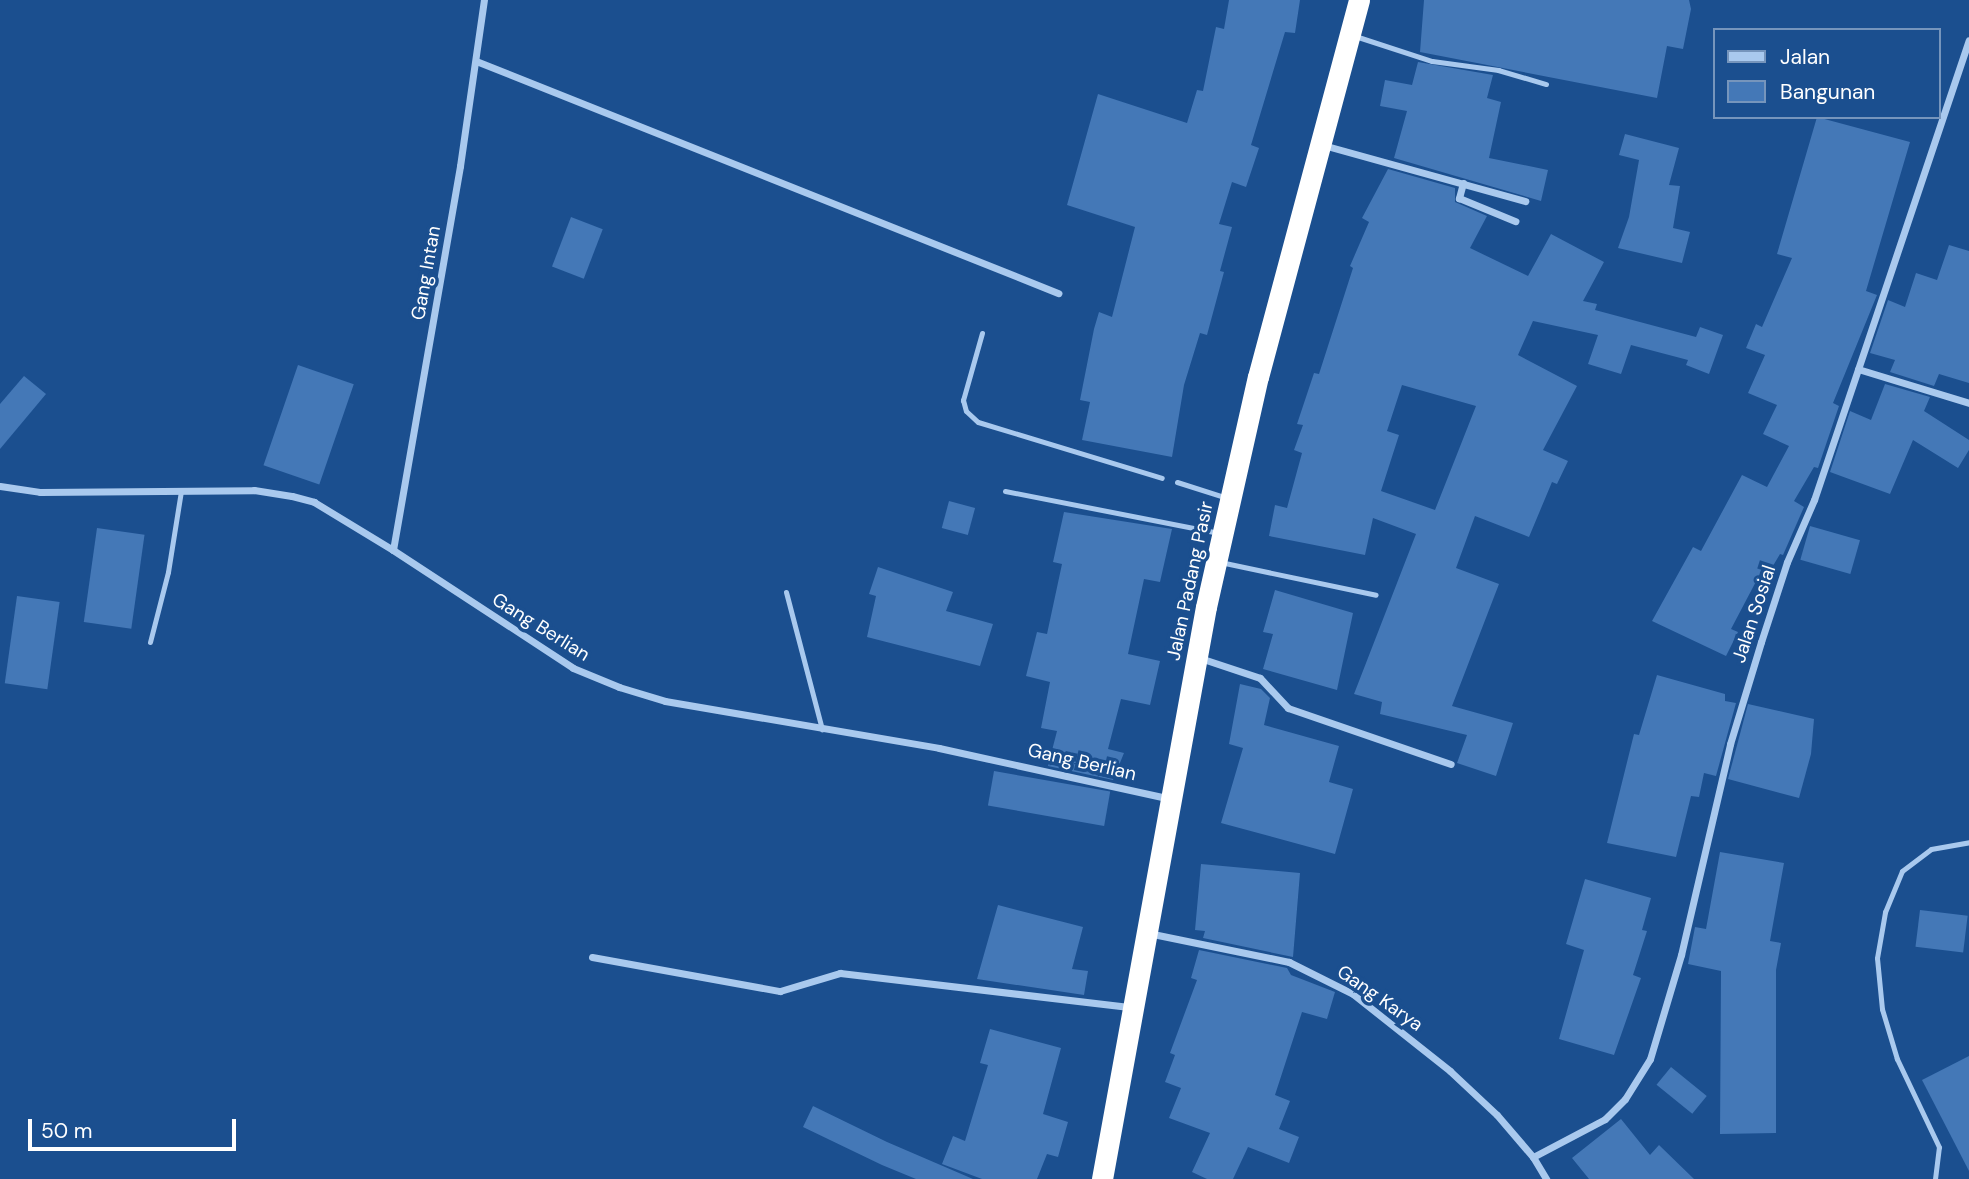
<!DOCTYPE html>
<style>
body{margin:0}
#map{position:relative;width:1969px;height:1179px;overflow:hidden;background:#1b4f8f;font-family:"DM Sans",sans-serif}
div>[style]{position:absolute}
.building>*{inset:0;background:#4478b7;transform-origin:0 0}
.lane>*{height:5px;margin:-2.5px;padding:0 2.5px;transform-origin:2.5px;border-radius:2.5px;background:#a9c9ee}
.street>*{height:7px;margin:-3.5px;padding:0 3.5px;transform-origin:3.5px;border-radius:3.5px;background:#a9c9ee}
.highway>*{height:21px;margin:-10.5px;padding:0 10.5px;transform-origin:10.5px;border-radius:10.5px;background:#fff}
span{translate:-50% -50%;white-space:nowrap;text-align:center;line-height:1.15;-webkit-text-stroke:7px #1b4f8f;paint-order:stroke}
.street-label{font-size:19px;color:#fff}
.legend{position:absolute;left:1713px;top:28px;width:228px;height:91px;box-sizing:border-box;background:#1b4f8f;border:2px solid #7695bc;margin:0;padding:9px 12px;list-style:none;font-size:21px;color:#fff}
.legend li{display:flex;align-items:center;gap:14px;height:35px}
.legend b{width:35px;border:2px solid #7695bc}
.scale{position:absolute;left:28px;top:1119px;width:208px;height:32px;box-sizing:border-box;border:4px solid #fff;border-top:0;padding-left:9px;font-size:21px;line-height:24px;white-space:nowrap;color:#fff;-webkit-text-stroke:5px #1b4f8f;paint-order:stroke}
</style>
<div id="map">
<div class="building">
<i style="clip-path:polygon(1229px 0,1300px 0,1295px 33px,1285px 32px,1251px 145px,1259px 148px,1246px 187px,1232px 182px,1219px 224px,1232px 227px,1220px 271px,1224px 272px,1207px 335px,1200px 333px,1184px 385px,1172px 457px,1082px 440px,1090px 402px,1080px 400px,1094px 329px,1099px 312px,1112px 317px,1135px 227px,1067px 205px,1098px 94px,1187px 123px,1197px 90px,1203px 91px,1216px 27px,1224px 29px)"></i>
<i style="clip-path:polygon(1424px 0,1689px 0,1691px 9px,1683px 49px,1667px 46px,1657px 98px,1420px 52px)"></i>
<i style="clip-path:polygon(1418px 62px,1493px 75px,1487px 98px,1501px 102px,1489px 158px,1548px 170px,1541px 201px,1394px 158px,1407px 111px,1380px 106px,1385px 80px,1412px 85px)"></i>
<i style="clip-path:polygon(1817px 117px,1910px 142px,1866px 291px,1877px 295px,1833px 403px,1839px 406px,1818px 468px,1814px 467px,1794px 501px,1804px 507px,1783px 555px,1780px 554px,1767px 576px,1761px 572px,1731px 629px,1738px 632px,1726px 656px,1652px 621px,1693px 547px,1701px 551px,1742px 475px,1767px 487px,1789px 446px,1763px 434px,1777px 405px,1748px 393px,1765px 355px,1746px 348px,1756px 324px,1762px 327px,1792px 258px,1777px 254px)"></i>
<i style="clip-path:polygon(1625px 134px,1679px 148px,1669px 185px,1680px 186px,1673px 228px,1690px 232px,1682px 263px,1618px 248px,1629px 217px,1639px 160px,1619px 155px)"></i>
<i style="clip-path:polygon(evenodd,1388px 169px,1455px 188px,1455px 202px,1487px 216px,1470px 248px,1528px 276px,1551px 234px,1604px 262px,1583px 301px,1597px 304px,1595px 310px,1696px 337px,1700px 327px,1723px 335px,1709px 374px,1686px 365px,1688px 360px,1631px 345px,1621px 374px,1588px 364px,1598px 335px,1533px 321px,1518px 355px,1577px 386px,1543px 450px,1568px 461px,1557px 484px,1552px 482px,1529px 537px,1475px 516px,1456px 568px,1499px 584px,1452px 706px,1513px 723px,1496px 776px,1457px 763px,1467px 735px,1380px 714px,1382px 702px,1354px 694px,1416px 534px,1373px 518px,1365px 555px,1269px 536px,1275px 505px,1287px 508px,1302px 453px,1294px 450px,1303px 425px,1297px 424px,1314px 373px,1319px 374px,1353px 268px,1350px 266px,1369px 222px,1362px 218px,1388px 169px,1402px 385px,1476px 406px,1435px 510px,1381px 491px,1399px 435px,1387px 431px,1402px 385px)"></i>
<i style="left:571px;top:217px;width:34px;height:53px;rotate:21deg"></i>
<i style="clip-path:polygon(1949px 245px,1969px 251px,1969px 383px,1939px 374px,1934px 386px,1890px 372px,1895px 360px,1870px 353px,1888px 300px,1905px 307px,1916px 273px,1937px 280px)"></i>
<i style="left:298px;top:365px;width:59px;height:106px;rotate:19deg"></i>
<i style="clip-path:polygon(24px 376px,46px 394px,0 449px,0 404px)"></i>
<i style="clip-path:polygon(1885px 384px,1930px 397px,1924px 411px,1969px 440px,1969px 450px,1958px 468px,1913px 440px,1890px 494px,1830px 472px,1850px 411px,1871px 420px)"></i>
<i style="left:949px;top:501px;width:27px;height:28px;rotate:15deg"></i>
<i style="clip-path:polygon(1064px 512px,1172px 529px,1160px 582px,1144px 579px,1128px 654px,1160px 661px,1150px 705px,1121px 699px,1108px 749px,1124px 753px,1113px 780px,1048px 766px,1057px 731px,1041px 728px,1050px 682px,1026px 676px,1037px 632px,1047px 634px,1062px 564px,1053px 562px)"></i>
<i style="left:1810px;top:526px;width:52px;height:35px;rotate:16deg"></i>
<i style="left:97px;top:528px;width:48px;height:95px;rotate:8deg"></i>
<i style="clip-path:polygon(878px 567px,953px 592px,946px 611px,993px 624px,980px 666px,867px 637px,876px 596px,869px 594px)"></i>
<i style="clip-path:polygon(1275px 590px,1353px 613px,1337px 690px,1263px 669px,1273px 634px,1263px 632px)"></i>
<i style="left:17px;top:596px;width:43px;height:88px;rotate:8deg"></i>
<i style="clip-path:polygon(1657px 675px,1725px 694px,1725px 701px,1736px 703px,1716px 776px,1704px 773px,1699px 797px,1691px 796px,1676px 857px,1607px 843px,1634px 734px,1639px 735px)"></i>
<i style="clip-path:polygon(1240px 684px,1261px 689px,1270px 698px,1264px 725px,1339px 746px,1329px 782px,1353px 789px,1335px 854px,1221px 823px,1243px 748px,1229px 744px)"></i>
<i style="clip-path:polygon(1748px 704px,1814px 719px,1811px 754px,1799px 798px,1728px 779px)"></i>
<i style="left:994px;top:771px;width:118px;height:35px;rotate:10deg"></i>
<i style="clip-path:polygon(1720px 852px,1784px 863px,1770px 941px,1781px 943px,1776px 970px,1776px 1133px,1720px 1134px,1721px 971px,1688px 964px,1695px 927px,1706px 929px)"></i>
<i style="clip-path:polygon(1201px 864px,1300px 873px,1293px 957px,1203px 938px,1205px 931px,1195px 930px)"></i>
<i style="clip-path:polygon(1585px 879px,1651px 898px,1642px 930px,1647px 931px,1633px 975px,1641px 978px,1614px 1055px,1559px 1039px,1584px 950px,1566px 944px)"></i>
<i style="clip-path:polygon(998px 905px,1083px 927px,1072px 969px,1088px 971px,1084px 995px,977px 979px)"></i>
<i style="left:1920px;top:910px;width:48px;height:37px;rotate:7deg"></i>
<i style="clip-path:polygon(1199px 950px,1287px 968px,1291px 975px,1335px 992px,1327px 1019px,1302px 1012px,1275px 1095px,1290px 1101px,1279px 1129px,1299px 1137px,1289px 1163px,1248px 1147px,1233px 1179px,1207px 1179px,1192px 1172px,1210px 1133px,1169px 1118px,1181px 1088px,1165px 1082px,1175px 1055px,1170px 1053px,1197px 980px,1191px 978px)"></i>
<i style="clip-path:polygon(990px 1029px,1061px 1048px,1043px 1114px,1068px 1122px,1058px 1157px,1047px 1154px,1037px 1179px,982px 1179px,942px 1164px,953px 1136px,965px 1141px,988px 1065px,980px 1063px)"></i>
<i style="clip-path:polygon(1969px 1056px,1969px 1171px,1922px 1080px)"></i>
<i style="left:1671px;top:1067px;width:46px;height:23px;rotate:39deg"></i>
<i style="clip-path:polygon(813px 1106px,887px 1142px,973px 1179px,916px 1179px,882px 1165px,803px 1127px)"></i>
<i style="clip-path:polygon(1621px 1119px,1650px 1155px,1659px 1145px,1694px 1179px,1589px 1179px,1572px 1158px)"></i>
</div>
<div class="lane">
<i style="left:1355px;top:36px;width:81px;rotate:18deg"></i>
<i style="left:1432px;top:61px;width:67px;rotate:7.8deg"></i>
<i style="left:1498px;top:70px;width:50px;rotate:16.3deg"></i>
<i style="left:982px;top:333px;width:70px;rotate:105.8deg"></i>
<i style="left:963px;top:400px;width:11px;rotate:75deg"></i>
<i style="left:966px;top:411px;width:16px;rotate:43deg"></i>
<i style="left:978px;top:422px;width:192px;rotate:16.9deg"></i>
<i style="left:1177px;top:482px;width:49px;rotate:17.7deg"></i>
<i style="left:1005px;top:491px;width:218px;rotate:11.1deg"></i>
<i style="left:1220px;top:562px;width:159px;rotate:11.9deg"></i>
<i style="left:786px;top:592px;width:142px;rotate:75.3deg"></i>
<i style="left:150px;top:642px;width:72px;rotate:-75.6deg"></i>
<i style="left:168px;top:572px;width:82px;rotate:-80.9deg"></i>
<i style="left:1935px;top:1179px;width:32px;rotate:-83deg"></i>
<i style="left:1939px;top:1147px;width:98px;rotate:-115.5deg"></i>
<i style="left:1897px;top:1059px;width:52px;rotate:-106.7deg"></i>
<i style="left:1882px;top:1009px;width:51px;rotate:-95.6deg"></i>
<i style="left:1877px;top:958px;width:47px;rotate:-80.1deg"></i>
<i style="left:1885px;top:912px;width:44px;rotate:-67.5deg"></i>
<i style="left:1902px;top:871px;width:36px;rotate:-37deg"></i>
<i style="left:1931px;top:849px;width:39px;rotate:-10deg"></i>
</div>
<div class="street">
<i style="left:476px;top:61px;width:627px;rotate:21.73deg"></i>
<i style="left:1323px;top:145px;width:210px;rotate:15.5deg"></i>
<i style="left:1463px;top:183px;width:16px;rotate:105deg"></i>
<i style="left:1459px;top:198px;width:61px;rotate:22.3deg"></i>
<i style="left:1858px;top:369px;width:116px;rotate:17deg"></i>
<i style="left:0;top:486px;width:40px;rotate:8.5deg"></i>
<i style="left:40px;top:492px;width:214px;rotate:-0.5deg"></i>
<i style="left:254px;top:490px;width:38px;rotate:9deg"></i>
<i style="left:292px;top:496px;width:23px;rotate:15deg"></i>
<i style="left:314px;top:502px;width:92px;rotate:31.3deg"></i>
<i style="left:393px;top:550px;width:215px;rotate:33.2deg"></i>
<i style="left:573px;top:668px;width:50px;rotate:22.4deg"></i>
<i style="left:619px;top:687px;width:48px;rotate:16.9deg"></i>
<i style="left:665px;top:701px;width:278px;rotate:9.7deg"></i>
<i style="left:939px;top:748px;width:233px;rotate:12.4deg"></i>
<i style="left:393px;top:550px;width:390px;rotate:-80.1deg"></i>
<i style="left:460px;top:166px;width:168px;rotate:-81.8deg"></i>
<i style="left:1200px;top:658px;width:63px;rotate:18.4deg"></i>
<i style="left:1260px;top:678px;width:41px;rotate:47deg"></i>
<i style="left:1288px;top:708px;width:172px;rotate:19deg"></i>
<i style="left:1148px;top:933px;width:144px;rotate:11.6deg"></i>
<i style="left:1289px;top:962px;width:72px;rotate:26.6deg"></i>
<i style="left:1353px;top:994px;width:124px;rotate:38.4deg"></i>
<i style="left:1450px;top:1071px;width:64px;rotate:43.1deg"></i>
<i style="left:1497px;top:1115px;width:55px;rotate:49.4deg"></i>
<i style="left:1533px;top:1157px;width:26px;rotate:59deg"></i>
<i style="left:592px;top:957px;width:191px;rotate:10.3deg"></i>
<i style="left:780px;top:991px;width:63px;rotate:-16.7deg"></i>
<i style="left:840px;top:973px;width:293px;rotate:6.7deg"></i>
<i style="left:1533px;top:1157px;width:81px;rotate:-27.8deg"></i>
<i style="left:1605px;top:1119px;width:28px;rotate:-45deg"></i>
<i style="left:1625px;top:1099px;width:47px;rotate:-58deg"></i>
<i style="left:1650px;top:1059px;width:109px;rotate:-73.4deg"></i>
<i style="left:1681px;top:955px;width:217px;rotate:-76.9deg"></i>
<i style="left:1730px;top:744px;width:107px;rotate:-73.1deg"></i>
<i style="left:1761px;top:642px;width:84px;rotate:-72deg"></i>
<i style="left:1787px;top:562px;width:68px;rotate:-66.5deg"></i>
<i style="left:1814px;top:500px;width:485px;rotate:-71.4deg"></i>
</div>
<div class="highway">
<i style="left:1102px;top:1179px;width:581px;rotate:-79.7deg"></i>
<i style="left:1206px;top:607px;width:236px;rotate:-77.3deg"></i>
<i style="left:1258px;top:377px;width:390px;rotate:-75deg"></i>
</div>
<div class="street-label">
<span style="left:426px;top:273px;rotate:-80deg">Gang Intan</span>
<span style="left:1190px;top:581px;rotate:-78deg">Jalan Padang Pasir</span>
<span style="left:1754px;top:614px;rotate:-72deg">Jalan Sosial</span>
<span style="left:541px;top:627px;rotate:32deg">Gang Berlian</span>
<span style="left:1082px;top:762px;rotate:13deg">Gang Berlian</span>
<span style="left:1380px;top:998px;rotate:35deg">Gang Karya</span>
</div>
<ul class="legend">
<li><b style="height:9px;background:#a9c9ee"></b>Jalan</li>
<li><b style="height:19px;background:#4478b7"></b>Bangunan</li>
</ul>
<div class="scale">50 m</div>
</div>
